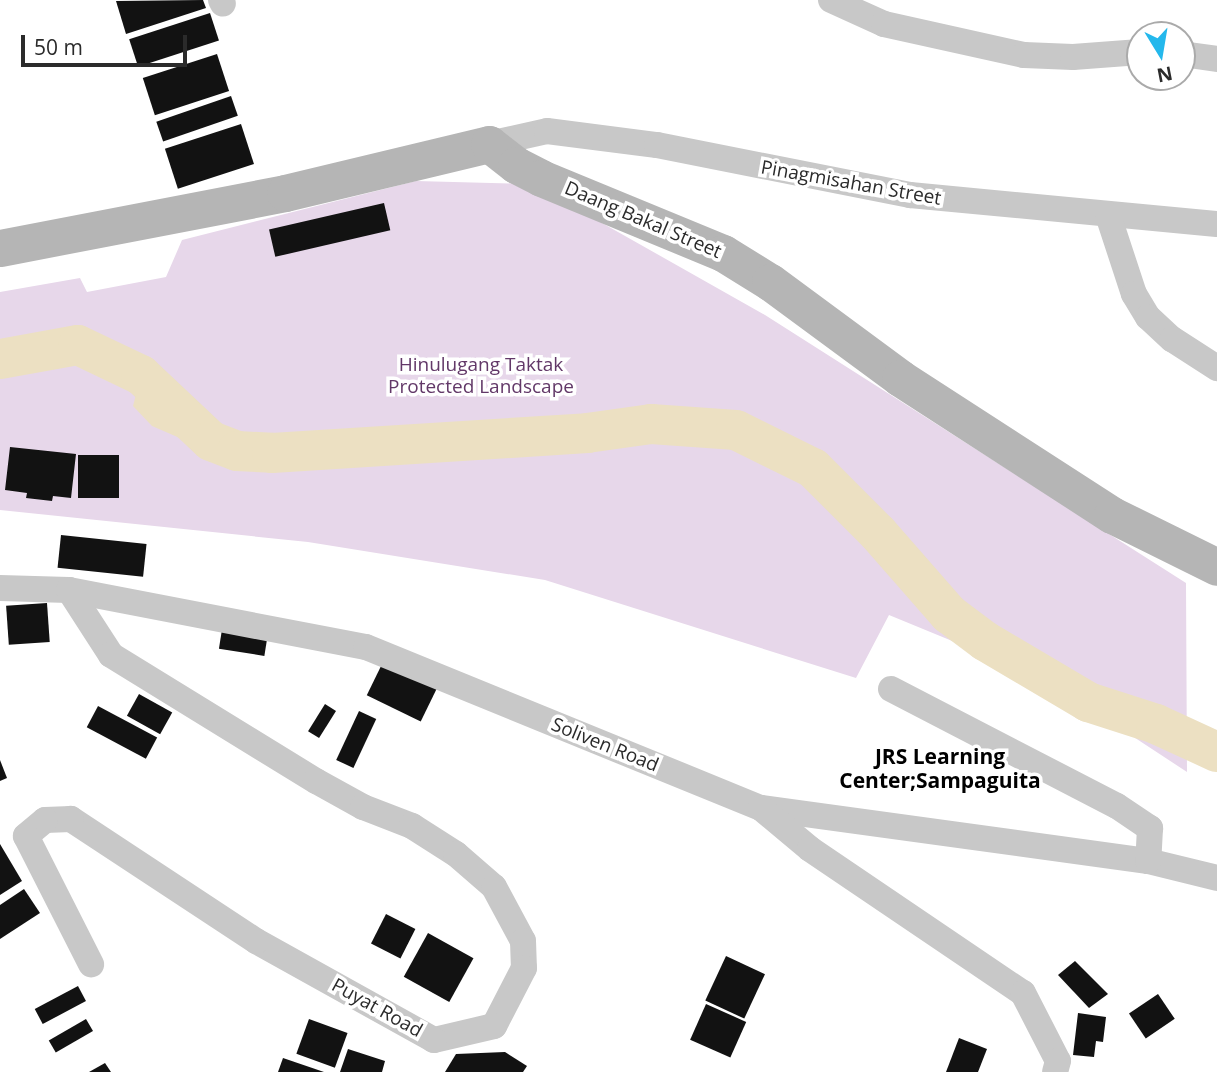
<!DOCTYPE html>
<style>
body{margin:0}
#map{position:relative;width:1217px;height:1072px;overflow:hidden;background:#fff;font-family:"Open Sans",sans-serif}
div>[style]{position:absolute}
.green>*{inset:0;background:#e7d7ea}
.water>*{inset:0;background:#ece0c2}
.river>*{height:40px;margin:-20px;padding:0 20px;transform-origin:20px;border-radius:20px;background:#ece0c2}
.building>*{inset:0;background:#121212;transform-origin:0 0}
.street>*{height:26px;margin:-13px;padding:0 13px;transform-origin:13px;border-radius:13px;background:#c8c8c8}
.secondary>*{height:37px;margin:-18.5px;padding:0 18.5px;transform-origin:18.5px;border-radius:18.5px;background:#b5b5b5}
span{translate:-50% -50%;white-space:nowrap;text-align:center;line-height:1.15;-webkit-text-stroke:7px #fff;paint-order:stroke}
.street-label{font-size:19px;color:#2b2b2b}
.park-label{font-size:19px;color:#623868}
.neighbourhood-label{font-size:21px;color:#000;font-weight:700}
.north{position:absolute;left:1126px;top:21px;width:70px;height:70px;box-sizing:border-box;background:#fff;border:2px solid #aaa;border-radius:50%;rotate:169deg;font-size:19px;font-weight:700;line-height:28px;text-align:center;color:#2b2b2b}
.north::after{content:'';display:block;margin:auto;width:24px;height:32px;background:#24b8ec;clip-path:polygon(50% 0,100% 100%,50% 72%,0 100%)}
.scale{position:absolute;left:21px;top:35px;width:166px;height:32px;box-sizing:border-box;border:4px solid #2b2b2b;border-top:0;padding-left:9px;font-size:21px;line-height:24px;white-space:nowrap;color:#2b2b2b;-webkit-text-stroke:5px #fff;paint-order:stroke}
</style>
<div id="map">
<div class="green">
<i style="clip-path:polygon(416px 181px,533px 184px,765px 315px,1186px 583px,1187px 772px,1088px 707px,1013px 666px,889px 615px,856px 678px,545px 580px,308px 542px,0 510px,0 292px,80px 278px,87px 292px,166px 277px,182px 240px)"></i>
</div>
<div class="water">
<i style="clip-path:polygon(155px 364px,171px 386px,186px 396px,199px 418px,213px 430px,240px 445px,272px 453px,233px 461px,152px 426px,133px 406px,141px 375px)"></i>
</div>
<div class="river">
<i style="left:0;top:359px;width:79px;rotate:-10.2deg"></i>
<i style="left:78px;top:345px;width:70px;rotate:25.5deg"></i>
<i style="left:141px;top:375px;width:96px;rotate:43.3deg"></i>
<i style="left:211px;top:441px;width:28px;rotate:21deg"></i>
<i style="left:237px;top:451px;width:35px;rotate:3deg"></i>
<i style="left:272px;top:453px;width:316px;rotate:-3.6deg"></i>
<i style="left:587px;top:433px;width:65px;rotate:-8deg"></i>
<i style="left:651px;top:424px;width:85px;rotate:4deg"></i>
<i style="left:736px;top:430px;width:86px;rotate:26.3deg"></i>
<i style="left:813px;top:468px;width:92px;rotate:45deg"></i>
<i style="left:878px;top:533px;width:108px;rotate:48.8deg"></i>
<i style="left:949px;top:614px;width:45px;rotate:36.9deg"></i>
<i style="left:985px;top:641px;width:120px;rotate:30.6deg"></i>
<i style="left:1088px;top:702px;width:71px;rotate:17.9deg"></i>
<i style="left:1156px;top:724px;width:67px;rotate:24.7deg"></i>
</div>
<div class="building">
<i style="clip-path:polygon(203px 0,206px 8px,126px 34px,116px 1px)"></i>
<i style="left:210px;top:13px;width:29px;height:85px;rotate:72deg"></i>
<i style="left:217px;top:54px;width:39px;height:78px;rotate:72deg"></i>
<i style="left:231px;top:96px;width:21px;height:79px;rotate:71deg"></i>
<i style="left:241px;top:124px;width:42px;height:80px;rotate:72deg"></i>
<i style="left:384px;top:203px;width:28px;height:118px;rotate:77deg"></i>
<i style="clip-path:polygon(10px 447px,76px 454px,71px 498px,53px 496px,52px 501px,26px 498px,27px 493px,5px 490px)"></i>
<i style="left:78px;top:455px;width:41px;height:43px"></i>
<i style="left:61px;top:535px;width:86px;height:33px;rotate:6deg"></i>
<i style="left:47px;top:603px;width:39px;height:41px;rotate:86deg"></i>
<i style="left:223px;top:623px;width:46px;height:26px;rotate:9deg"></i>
<i style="left:383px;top:662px;width:60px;height:37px;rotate:26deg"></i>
<i style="left:139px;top:694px;width:38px;height:25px;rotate:29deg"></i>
<i style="left:325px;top:704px;width:13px;height:32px;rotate:32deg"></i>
<i style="left:98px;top:706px;width:67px;height:24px;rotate:28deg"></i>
<i style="left:359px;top:711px;width:19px;height:54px;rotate:25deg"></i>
<i style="clip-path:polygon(0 760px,7px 778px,0 781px)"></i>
<i style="clip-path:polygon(0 844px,22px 881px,0 895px)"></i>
<i style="clip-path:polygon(24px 889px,40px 913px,0 939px,0 905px)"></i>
<i style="left:386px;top:914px;width:33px;height:33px;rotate:27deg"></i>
<i style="left:428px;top:933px;width:52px;height:50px;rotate:29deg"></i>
<i style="left:726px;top:956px;width:43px;height:49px;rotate:25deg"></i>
<i style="clip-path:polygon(1075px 961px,1108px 994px,1089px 1008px,1058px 975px)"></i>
<i style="left:78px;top:986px;width:17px;height:49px;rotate:62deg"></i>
<i style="left:1158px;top:994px;width:30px;height:35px;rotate:56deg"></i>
<i style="left:706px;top:1004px;width:44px;height:39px;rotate:24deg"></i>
<i style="clip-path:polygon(1078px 1013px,1106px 1017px,1103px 1042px,1096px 1041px,1094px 1057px,1073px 1055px)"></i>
<i style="left:86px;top:1019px;width:14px;height:43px;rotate:60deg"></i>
<i style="left:309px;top:1019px;width:41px;height:37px;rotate:20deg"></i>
<i style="clip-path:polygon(959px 1038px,987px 1049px,978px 1072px,946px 1072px)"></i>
<i style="clip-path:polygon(348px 1049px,385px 1061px,382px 1072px,340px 1072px)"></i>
<i style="clip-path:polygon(505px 1052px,527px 1066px,523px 1072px,445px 1072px,456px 1054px)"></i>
<i style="clip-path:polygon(283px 1058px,324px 1072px,278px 1072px)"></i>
<i style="clip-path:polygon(105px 1063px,111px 1072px,89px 1072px)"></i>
</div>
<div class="street">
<i style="left:221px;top:0;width:4px;rotate:63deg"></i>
<i style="left:831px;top:0;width:58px;rotate:24.4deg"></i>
<i style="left:884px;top:24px;width:143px;rotate:12.5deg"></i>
<i style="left:1024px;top:55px;width:49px;rotate:2.3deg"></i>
<i style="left:1073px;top:57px;width:67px;rotate:-4.3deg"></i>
<i style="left:1182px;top:54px;width:35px;rotate:8deg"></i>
<i style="left:489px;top:144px;width:59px;rotate:-12.6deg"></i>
<i style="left:547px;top:131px;width:111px;rotate:7.3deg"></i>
<i style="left:657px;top:145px;width:258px;rotate:11.2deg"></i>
<i style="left:910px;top:195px;width:308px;rotate:5.4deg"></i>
<i style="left:1108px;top:215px;width:83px;rotate:71.8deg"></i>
<i style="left:1134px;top:294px;width:27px;rotate:59deg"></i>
<i style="left:1148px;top:317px;width:33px;rotate:43deg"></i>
<i style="left:1172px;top:339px;width:54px;rotate:32.8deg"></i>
<i style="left:0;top:588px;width:69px;rotate:1.7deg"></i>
<i style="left:69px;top:590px;width:302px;rotate:10.9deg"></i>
<i style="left:366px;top:647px;width:427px;rotate:22.2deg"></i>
<i style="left:761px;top:808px;width:391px;rotate:7.8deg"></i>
<i style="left:1148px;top:861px;width:71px;rotate:13.8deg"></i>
<i style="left:69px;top:590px;width:77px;rotate:57.1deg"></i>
<i style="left:111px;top:655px;width:241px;rotate:31.6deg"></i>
<i style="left:316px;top:781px;width:54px;rotate:29deg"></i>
<i style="left:363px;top:807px;width:53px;rotate:21.2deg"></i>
<i style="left:412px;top:826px;width:52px;rotate:32.5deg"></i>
<i style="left:456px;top:854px;width:50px;rotate:41deg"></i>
<i style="left:494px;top:887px;width:61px;rotate:61.8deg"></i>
<i style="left:523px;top:941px;width:27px;rotate:88deg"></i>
<i style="left:524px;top:968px;width:65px;rotate:117.3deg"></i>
<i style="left:494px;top:1026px;width:62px;rotate:166.9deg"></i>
<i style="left:434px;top:1040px;width:204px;rotate:-150.9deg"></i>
<i style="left:256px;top:941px;width:222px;rotate:-146.6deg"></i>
<i style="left:71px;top:819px;width:26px;rotate:178deg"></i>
<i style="left:45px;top:820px;width:25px;rotate:140deg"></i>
<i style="left:26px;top:836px;width:144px;rotate:63.1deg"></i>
<i style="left:891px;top:689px;width:254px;rotate:27.4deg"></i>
<i style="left:1117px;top:806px;width:40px;rotate:34deg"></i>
<i style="left:1150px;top:828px;width:33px;rotate:93deg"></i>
<i style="left:761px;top:808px;width:64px;rotate:39.9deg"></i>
<i style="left:810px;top:849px;width:257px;rotate:34.1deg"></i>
<i style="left:1023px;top:993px;width:76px;rotate:62.8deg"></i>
<i style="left:1058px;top:1061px;width:11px;rotate:105deg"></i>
</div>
<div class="secondary">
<i style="left:0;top:248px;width:290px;rotate:-10.9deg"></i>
<i style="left:285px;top:193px;width:210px;rotate:-13.5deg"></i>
<i style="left:489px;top:144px;width:34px;rotate:38deg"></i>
<i style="left:516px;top:165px;width:28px;rotate:27deg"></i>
<i style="left:541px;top:178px;width:197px;rotate:22.4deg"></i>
<i style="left:723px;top:253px;width:55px;rotate:31.7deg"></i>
<i style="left:770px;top:282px;width:162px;rotate:36.4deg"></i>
<i style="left:900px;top:378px;width:252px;rotate:32.9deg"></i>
<i style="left:1112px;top:515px;width:117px;rotate:26.3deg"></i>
</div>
<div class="street-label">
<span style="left:851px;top:183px;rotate:10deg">Pinagmisahan Street</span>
<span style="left:643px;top:220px;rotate:23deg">Daang Bakal Street</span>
<span style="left:605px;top:745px;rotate:22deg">Soliven Road</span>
<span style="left:377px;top:1008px;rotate:29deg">Puyat Road</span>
</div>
<div class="park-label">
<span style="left:481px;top:376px">Hinulugang Taktak<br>Protected Landscape</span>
</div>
<div class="neighbourhood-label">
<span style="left:940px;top:768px">JRS Learning<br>Center;Sampaguita</span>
</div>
<div class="north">N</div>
<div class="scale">50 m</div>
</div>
